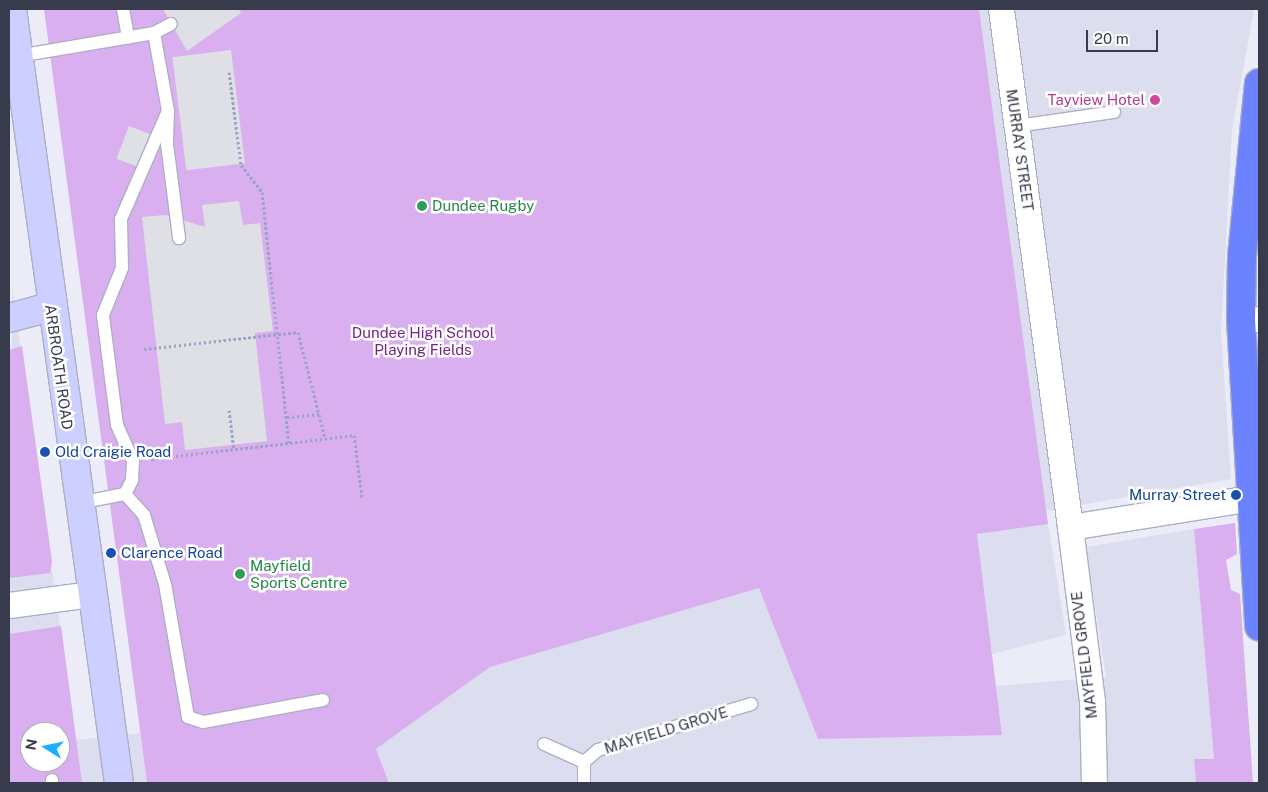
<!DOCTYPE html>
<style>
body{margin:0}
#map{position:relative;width:1268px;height:792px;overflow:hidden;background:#ebecf7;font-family:"Public Sans",sans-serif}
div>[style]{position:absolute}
.residential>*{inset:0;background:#dcdeef}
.green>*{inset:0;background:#d9afef}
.parking>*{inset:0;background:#dfe0e5;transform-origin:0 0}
.path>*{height:3px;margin-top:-1.5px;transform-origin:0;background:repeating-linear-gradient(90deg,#9ba2c7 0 2.5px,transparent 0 5px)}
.roads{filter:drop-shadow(1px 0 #acafc4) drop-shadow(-1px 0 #acafc4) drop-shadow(0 1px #acafc4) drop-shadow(0 -1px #acafc4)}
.lane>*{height:12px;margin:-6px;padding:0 6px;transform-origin:6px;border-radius:6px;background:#fff}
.street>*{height:25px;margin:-12.5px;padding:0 12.5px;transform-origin:12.5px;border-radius:12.5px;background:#fff}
.secondary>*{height:28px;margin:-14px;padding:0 14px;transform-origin:14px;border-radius:14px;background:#cccfff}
.highway>*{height:28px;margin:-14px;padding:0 14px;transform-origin:14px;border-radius:14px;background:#6d82ff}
.dots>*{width:14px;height:14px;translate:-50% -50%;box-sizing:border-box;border:2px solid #fff;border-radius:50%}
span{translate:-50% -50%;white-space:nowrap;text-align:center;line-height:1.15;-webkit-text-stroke:5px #fff;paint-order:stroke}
.hotel-label{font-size:15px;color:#b23c85}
.right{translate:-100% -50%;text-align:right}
.street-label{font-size:15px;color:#373b4c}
.leisure-label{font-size:15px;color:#27864d}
.left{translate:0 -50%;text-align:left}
.park-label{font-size:15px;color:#742287}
.transit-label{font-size:15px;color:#164399}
.frame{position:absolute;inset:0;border:10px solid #373b4c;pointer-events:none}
.north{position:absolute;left:20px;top:722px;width:50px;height:50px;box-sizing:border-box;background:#fff;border:1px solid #afb1b7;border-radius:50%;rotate:280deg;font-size:14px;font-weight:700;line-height:20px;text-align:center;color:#373b4c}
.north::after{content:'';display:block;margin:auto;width:18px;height:22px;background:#19b0ff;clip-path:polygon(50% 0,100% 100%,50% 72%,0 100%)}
.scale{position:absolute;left:1086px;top:30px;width:72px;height:22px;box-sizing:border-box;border:2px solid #373b4c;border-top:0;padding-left:6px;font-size:15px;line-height:18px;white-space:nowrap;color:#373b4c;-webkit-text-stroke:4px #fff;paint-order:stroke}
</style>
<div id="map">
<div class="residential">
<i style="clip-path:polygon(837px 9px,1254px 9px,1232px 131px,1221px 331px,1231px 479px,1046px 511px,1066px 635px,992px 654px,977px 534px)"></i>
<i style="clip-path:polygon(evenodd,12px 288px,76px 740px,140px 733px,147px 783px,9px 783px,12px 288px,30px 732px,60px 732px,60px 762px,30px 762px,30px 732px)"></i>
<i style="clip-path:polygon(1194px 529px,1214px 759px,1194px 760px,1196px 783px,389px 783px,376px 749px,490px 667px,759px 587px,818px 739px,1002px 734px,996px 686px,1106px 677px,1086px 547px)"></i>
</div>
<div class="green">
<i style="clip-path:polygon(44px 9px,979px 9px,1048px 524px,977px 534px,1002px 735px,818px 739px,759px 588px,490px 667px,376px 749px,389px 783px,147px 783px)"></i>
<i style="clip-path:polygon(22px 346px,52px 561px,50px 573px,9px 578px,9px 350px)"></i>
<i style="clip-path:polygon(1235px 523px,1237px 554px,1226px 560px,1231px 590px,1240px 594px,1253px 783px,1196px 783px,1194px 759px,1214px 759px,1194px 529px)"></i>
<i style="clip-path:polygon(evenodd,61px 626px,82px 783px,9px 783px,9px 634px,61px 626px,30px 732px,60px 732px,60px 762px,30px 762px,30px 732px)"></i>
</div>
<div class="parking">
<i style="clip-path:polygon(163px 9px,239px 9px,241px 13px,187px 51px)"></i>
<i style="left:231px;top:50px;width:114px;height:59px;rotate:83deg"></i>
<i style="left:129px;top:126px;width:22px;height:35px;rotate:21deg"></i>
<i style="clip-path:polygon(239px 201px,243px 225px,260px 223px,273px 331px,255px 333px,267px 441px,185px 450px,182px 422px,165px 424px,142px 217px,166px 215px,205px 227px,202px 205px)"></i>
</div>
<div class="path">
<i style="left:229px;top:72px;width:94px;rotate:82.6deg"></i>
<i style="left:241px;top:165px;width:34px;rotate:52deg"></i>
<i style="left:262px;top:192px;width:252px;rotate:83.9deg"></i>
<i style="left:144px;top:349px;width:155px;rotate:-6.3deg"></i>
<i style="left:298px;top:332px;width:110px;rotate:75.8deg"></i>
<i style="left:229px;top:410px;width:39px;rotate:83deg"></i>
<i style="left:287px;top:417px;width:35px;rotate:-5deg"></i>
<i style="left:151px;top:459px;width:204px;rotate:-6.7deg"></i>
<i style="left:354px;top:435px;width:63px;rotate:82.6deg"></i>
</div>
<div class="roads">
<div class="lane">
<i style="left:123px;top:9px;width:29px;rotate:80deg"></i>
<i style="left:154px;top:33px;width:79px;rotate:79.8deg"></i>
<i style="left:168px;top:111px;width:33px;rotate:92deg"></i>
<i style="left:167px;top:144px;width:95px;rotate:82.7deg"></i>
<i style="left:18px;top:56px;width:138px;rotate:-9.6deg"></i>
<i style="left:154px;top:33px;width:19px;rotate:-28deg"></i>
<i style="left:1017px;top:126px;width:98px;rotate:-8.2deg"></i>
<i style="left:125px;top:494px;width:28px;rotate:48deg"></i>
<i style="left:144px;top:515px;width:72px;rotate:73.1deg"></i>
<i style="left:165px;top:584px;width:135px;rotate:80.2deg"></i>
<i style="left:188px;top:717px;width:16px;rotate:18deg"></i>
<i style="left:203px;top:722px;width:122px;rotate:-10.4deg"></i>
<i style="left:79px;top:503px;width:47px;rotate:-11.1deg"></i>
<i style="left:125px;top:494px;width:16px;rotate:-63deg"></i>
<i style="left:132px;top:480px;width:19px;rotate:-87deg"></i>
<i style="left:133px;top:461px;width:39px;rotate:-114deg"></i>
<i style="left:117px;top:425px;width:111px;rotate:-97.3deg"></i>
<i style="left:103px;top:315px;width:51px;rotate:-68deg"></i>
<i style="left:122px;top:268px;width:49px;rotate:-91.2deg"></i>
<i style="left:121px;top:219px;width:118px;rotate:-66.5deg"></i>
<i style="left:544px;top:744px;width:44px;rotate:24.2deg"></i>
<i style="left:52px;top:780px;width:3px;rotate:90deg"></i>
<i style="left:584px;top:783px;width:21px;rotate:-90deg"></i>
<i style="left:584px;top:762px;width:18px;rotate:-41deg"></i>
<i style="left:598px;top:750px;width:160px;rotate:-16.7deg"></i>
</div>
<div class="street">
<i style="left:1001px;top:9px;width:523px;rotate:82.41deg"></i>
<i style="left:1070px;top:527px;width:183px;rotate:-9.1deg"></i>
<i style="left:1241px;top:320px;width:18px;rotate:-3deg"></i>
<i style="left:1070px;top:527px;width:175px;rotate:82.8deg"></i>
<i style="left:1092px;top:701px;width:82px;rotate:88.6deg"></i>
<i style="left:9px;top:605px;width:82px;rotate:-7.7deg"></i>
</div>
<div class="secondary">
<i style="left:12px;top:9px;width:781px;rotate:82.13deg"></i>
<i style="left:9px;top:318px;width:42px;rotate:-15deg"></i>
</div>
<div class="highway">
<i style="left:1259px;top:83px;width:174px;rotate:95.6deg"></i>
<i style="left:1242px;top:256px;width:64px;rotate:90.9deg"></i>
<i style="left:1241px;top:320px;width:307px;rotate:86.6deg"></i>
</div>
</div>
<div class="dots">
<i style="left:1155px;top:100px;background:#d1479c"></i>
<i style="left:422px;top:206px;background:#2e9e5b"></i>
<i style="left:45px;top:452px;background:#1a4fb4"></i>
<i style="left:1236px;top:495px;background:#1a4fb4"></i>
<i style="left:111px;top:553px;background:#1a4fb4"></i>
<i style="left:240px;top:574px;background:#2e9e5b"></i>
</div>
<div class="hotel-label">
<span class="right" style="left:1145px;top:100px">Tayview Hotel</span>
</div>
<div class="street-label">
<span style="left:1020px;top:150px;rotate:82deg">MURRAY STREET</span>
<span style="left:59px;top:367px;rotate:82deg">ARBROATH ROAD</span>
<span style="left:1084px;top:655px;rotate:-97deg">MAYFIELD GROVE</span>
<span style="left:666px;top:730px;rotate:-17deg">MAYFIELD GROVE</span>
</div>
<div class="leisure-label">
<span class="left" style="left:432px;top:206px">Dundee Rugby</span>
<span class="left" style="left:250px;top:574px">Mayfield<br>Sports Centre</span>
</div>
<div class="park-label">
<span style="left:423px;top:341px">Dundee High School<br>Playing Fields</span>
</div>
<div class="transit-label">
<span class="left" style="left:55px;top:452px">Old Craigie Road</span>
<span class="right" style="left:1226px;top:495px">Murray Street</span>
<span class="left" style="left:121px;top:553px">Clarence Road</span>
</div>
<div class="frame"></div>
<div class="north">N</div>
<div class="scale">20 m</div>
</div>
